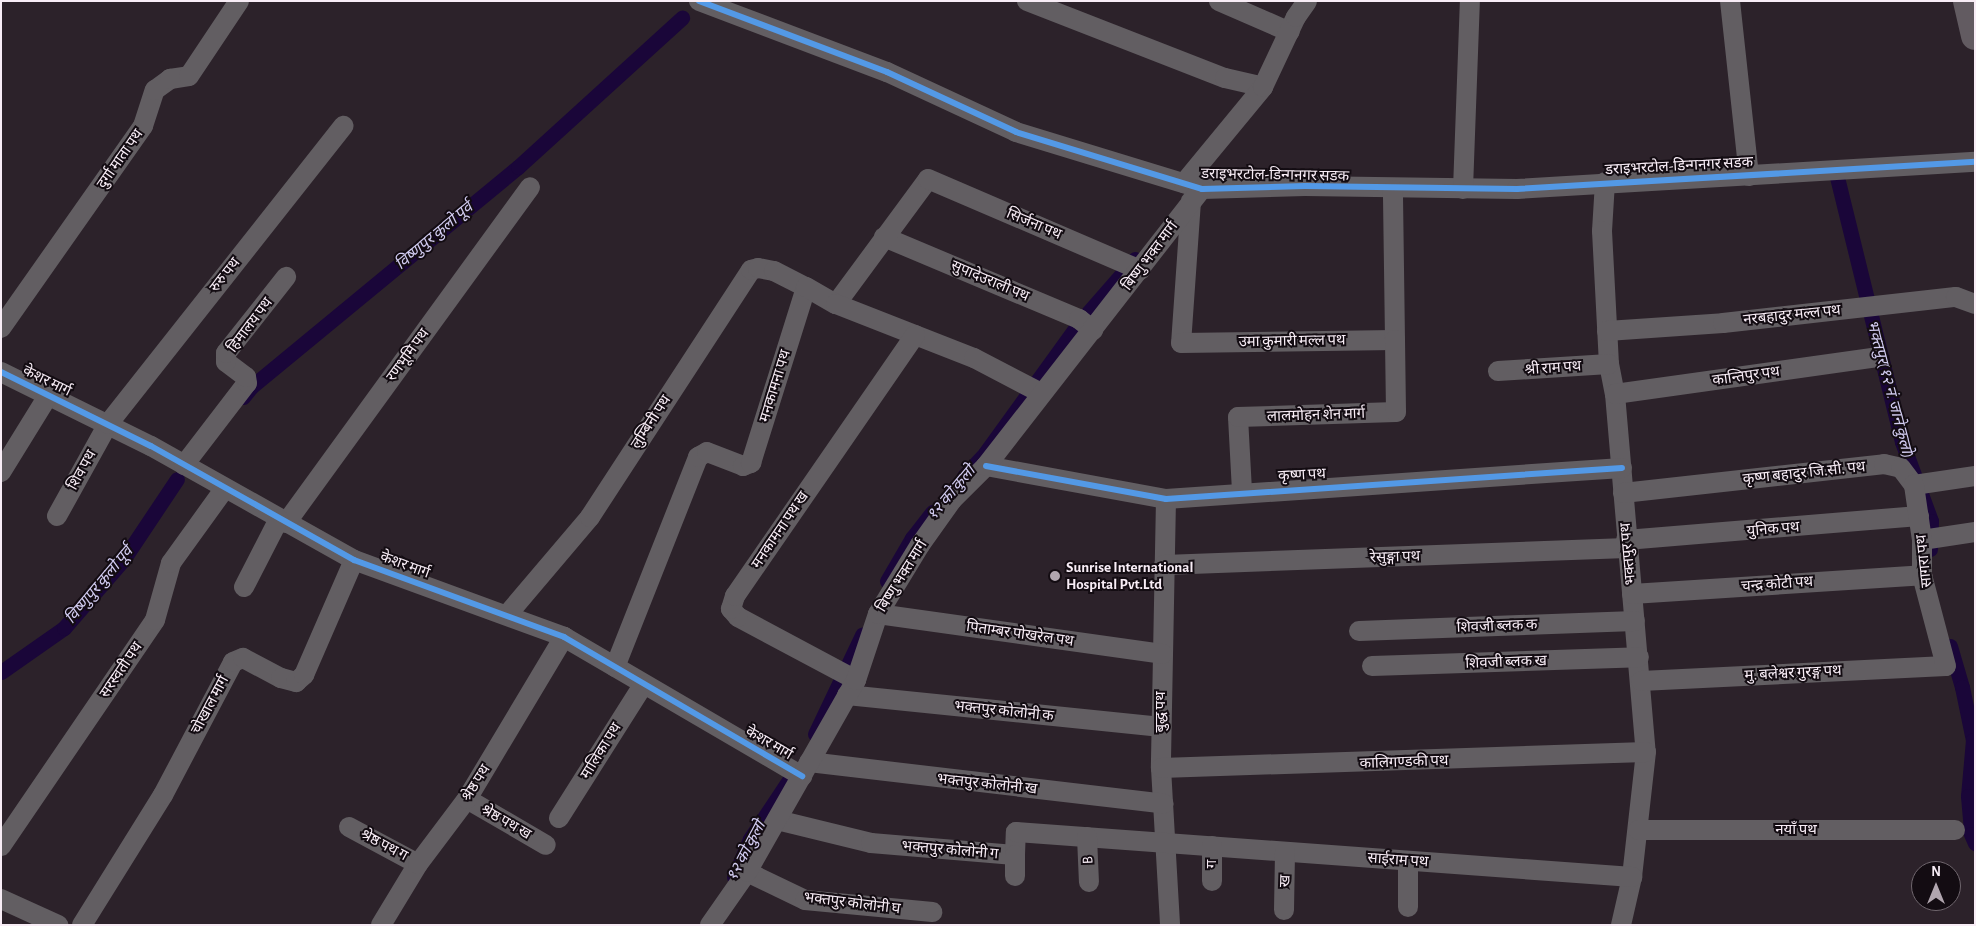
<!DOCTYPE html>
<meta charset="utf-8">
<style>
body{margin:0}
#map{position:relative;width:1976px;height:926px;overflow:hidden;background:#2c222a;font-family:"Alegreya Sans","Noto Sans Devanagari",sans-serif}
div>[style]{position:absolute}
.canal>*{height:15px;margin:-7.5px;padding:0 7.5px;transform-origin:7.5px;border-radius:7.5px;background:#1a0639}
.minor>*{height:20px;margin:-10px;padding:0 10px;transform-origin:10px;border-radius:10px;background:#625e62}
.highway>*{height:28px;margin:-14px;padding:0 14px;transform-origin:14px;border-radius:14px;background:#625b61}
.cycleway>*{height:6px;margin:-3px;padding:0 3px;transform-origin:3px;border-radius:3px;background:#5399e6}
.dots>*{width:14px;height:14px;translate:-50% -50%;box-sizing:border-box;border:2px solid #130c12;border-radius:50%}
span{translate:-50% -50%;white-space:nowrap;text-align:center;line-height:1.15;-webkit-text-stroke:4px #130c12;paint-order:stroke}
.street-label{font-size:15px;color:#f8edf6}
.poi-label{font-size:15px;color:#f8edf6;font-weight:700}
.left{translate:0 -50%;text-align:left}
.water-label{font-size:16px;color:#d2ccf1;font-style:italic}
.frame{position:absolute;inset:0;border:2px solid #f8edf6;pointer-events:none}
.north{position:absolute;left:1911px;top:861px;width:50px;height:50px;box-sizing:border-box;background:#130c12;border:1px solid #6f666d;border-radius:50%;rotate:0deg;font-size:14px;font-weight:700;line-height:20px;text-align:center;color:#f8edf6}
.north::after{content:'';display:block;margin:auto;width:18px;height:22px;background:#b1a6af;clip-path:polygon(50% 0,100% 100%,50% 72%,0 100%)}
</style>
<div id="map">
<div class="canal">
<i style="left:1835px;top:169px;width:281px;rotate:76.2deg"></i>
<i style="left:1902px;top:442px;width:84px;rotate:69.8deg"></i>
<i style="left:1931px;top:521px;width:28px;rotate:92deg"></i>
<i style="left:243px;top:397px;width:13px;rotate:-51deg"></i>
<i style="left:251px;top:387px;width:346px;rotate:-39.5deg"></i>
<i style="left:518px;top:167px;width:222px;rotate:-42.3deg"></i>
<i style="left:964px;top:476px;width:33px;rotate:-47deg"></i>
<i style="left:986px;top:452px;width:159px;rotate:-54.2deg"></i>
<i style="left:1079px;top:323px;width:85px;rotate:-48.8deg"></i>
<i style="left:887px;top:581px;width:50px;rotate:-59.8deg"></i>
<i style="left:912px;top:538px;width:33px;rotate:-52deg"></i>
<i style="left:1950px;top:646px;width:43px;rotate:73.7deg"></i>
<i style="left:1962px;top:687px;width:54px;rotate:78.3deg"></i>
<i style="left:1973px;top:740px;width:56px;rotate:95.1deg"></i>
<i style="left:1968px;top:796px;width:38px;rotate:85deg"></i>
<i style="left:1971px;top:834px;width:10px;rotate:66deg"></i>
<i style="left:1px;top:672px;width:77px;rotate:-34.9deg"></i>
<i style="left:64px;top:628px;width:90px;rotate:-49.1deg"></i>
<i style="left:123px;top:560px;width:97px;rotate:-56.3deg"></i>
<i style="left:815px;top:734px;width:110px;rotate:-64.6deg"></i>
<i style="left:734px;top:877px;width:41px;rotate:-67.2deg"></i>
<i style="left:750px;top:839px;width:71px;rotate:-56.5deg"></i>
</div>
<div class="minor">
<i style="left:699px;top:1px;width:201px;rotate:20.7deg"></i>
<i style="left:887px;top:72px;width:142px;rotate:24.9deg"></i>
<i style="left:1016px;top:132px;width:195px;rotate:17deg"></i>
<i style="left:1202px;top:189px;width:103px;rotate:-1.7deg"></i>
<i style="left:1305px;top:186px;width:212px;rotate:0.8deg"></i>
<i style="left:1517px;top:189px;width:459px;rotate:-3.4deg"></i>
<i style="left:1027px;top:1px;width:212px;rotate:21.3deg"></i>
<i style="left:1225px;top:78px;width:39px;rotate:13deg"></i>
<i style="left:1219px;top:1px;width:77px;rotate:23.6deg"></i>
<i style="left:1730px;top:1px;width:176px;rotate:83.8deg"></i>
<i style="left:1605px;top:182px;width:49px;rotate:93.5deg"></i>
<i style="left:1602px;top:231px;width:133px;rotate:87deg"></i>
<i style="left:1609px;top:364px;width:31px;rotate:79deg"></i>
<i style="left:1615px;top:394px;width:359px;rotate:85.1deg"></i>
<i style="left:1646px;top:752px;width:126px;rotate:96.4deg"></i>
<i style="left:1632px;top:877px;width:49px;rotate:102.9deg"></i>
<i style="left:1184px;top:183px;width:124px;rotate:-50.5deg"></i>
<i style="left:1263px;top:87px;width:77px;rotate:-64.8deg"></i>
<i style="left:1296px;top:17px;width:19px;rotate:-55deg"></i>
<i style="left:1463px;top:189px;width:188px;rotate:-87.9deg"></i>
<i style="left:1191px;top:201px;width:142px;rotate:94deg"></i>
<i style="left:1181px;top:343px;width:214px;rotate:-0.8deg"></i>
<i style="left:1395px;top:340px;width:150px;rotate:-90.8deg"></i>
<i style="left:884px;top:237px;width:212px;rotate:22.8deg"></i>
<i style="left:1079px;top:319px;width:18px;rotate:38deg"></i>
<i style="left:836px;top:304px;width:155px;rotate:-53.6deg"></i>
<i style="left:928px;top:179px;width:231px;rotate:23.2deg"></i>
<i style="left:1px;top:328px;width:247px;rotate:-54.9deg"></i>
<i style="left:143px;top:126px;width:38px;rotate:-72deg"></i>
<i style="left:155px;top:90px;width:19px;rotate:-36deg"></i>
<i style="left:170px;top:79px;width:19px;rotate:-9deg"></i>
<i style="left:189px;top:76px;width:90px;rotate:-56.3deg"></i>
<i style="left:1607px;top:331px;width:116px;rotate:-3.9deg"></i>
<i style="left:1723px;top:323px;width:234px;rotate:-6.4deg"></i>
<i style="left:1956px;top:297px;width:20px;rotate:20deg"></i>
<i style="left:1498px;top:371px;width:111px;rotate:-3.6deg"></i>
<i style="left:1px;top:372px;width:167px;rotate:26.3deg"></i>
<i style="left:151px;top:446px;width:233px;rotate:29.3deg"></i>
<i style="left:354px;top:560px;width:224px;rotate:20.1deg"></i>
<i style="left:564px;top:637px;width:276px;rotate:30.3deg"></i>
<i style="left:1615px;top:394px;width:265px;rotate:-8deg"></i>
<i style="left:184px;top:465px;width:103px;rotate:-52.5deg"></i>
<i style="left:247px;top:383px;width:6px;rotate:-99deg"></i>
<i style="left:246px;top:377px;width:25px;rotate:-143deg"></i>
<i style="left:226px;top:362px;width:9px;rotate:-90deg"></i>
<i style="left:226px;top:353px;width:97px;rotate:-51.7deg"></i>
<i style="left:986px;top:466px;width:183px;rotate:10.4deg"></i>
<i style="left:1166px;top:499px;width:457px;rotate:-3.9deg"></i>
<i style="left:1px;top:472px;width:89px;rotate:-58.3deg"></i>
<i style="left:1242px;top:491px;width:74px;rotate:-93.1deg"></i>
<i style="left:1238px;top:417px;width:158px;rotate:-1.8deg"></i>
<i style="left:1396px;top:412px;width:72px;rotate:-90.8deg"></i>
<i style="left:1623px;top:493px;width:263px;rotate:-6.3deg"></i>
<i style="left:1884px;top:464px;width:17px;rotate:13deg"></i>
<i style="left:1901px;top:468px;width:21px;rotate:53deg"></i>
<i style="left:1914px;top:485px;width:62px;rotate:-8.4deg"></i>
<i style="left:1166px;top:499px;width:269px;rotate:91.1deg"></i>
<i style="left:1161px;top:768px;width:157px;rotate:86.7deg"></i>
<i style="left:57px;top:516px;width:105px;rotate:-61deg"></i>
<i style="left:108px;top:424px;width:380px;rotate:-51.7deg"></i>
<i style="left:286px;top:523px;width:415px;rotate:-54deg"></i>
<i style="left:1626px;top:540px;width:294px;rotate:-4.7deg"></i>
<i style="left:1922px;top:540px;width:54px;rotate:-8.6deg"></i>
<i style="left:1164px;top:565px;width:463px;rotate:-2.1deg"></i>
<i style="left:244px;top:587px;width:76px;rotate:-62.8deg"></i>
<i style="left:1632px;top:594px;width:291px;rotate:-3.7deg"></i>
<i style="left:878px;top:614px;width:287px;rotate:8deg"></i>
<i style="left:507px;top:615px;width:128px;rotate:-49.7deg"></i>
<i style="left:590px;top:517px;width:295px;rotate:-56.9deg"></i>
<i style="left:751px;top:270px;width:7px;rotate:-16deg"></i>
<i style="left:758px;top:268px;width:16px;rotate:11deg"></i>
<i style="left:774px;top:271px;width:36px;rotate:27deg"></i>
<i style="left:1359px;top:631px;width:276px;rotate:-2.1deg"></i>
<i style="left:1372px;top:666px;width:267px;rotate:-1.9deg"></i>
<i style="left:615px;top:667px;width:226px;rotate:-68.4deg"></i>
<i style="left:698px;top:457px;width:10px;rotate:-29deg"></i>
<i style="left:707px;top:452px;width:39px;rotate:21deg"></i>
<i style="left:743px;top:466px;width:9px;rotate:-21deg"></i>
<i style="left:751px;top:463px;width:184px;rotate:-72.6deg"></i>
<i style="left:806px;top:287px;width:34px;rotate:30deg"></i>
<i style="left:836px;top:304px;width:148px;rotate:21.4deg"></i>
<i style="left:974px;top:358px;width:76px;rotate:27.6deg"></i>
<i style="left:856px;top:680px;width:134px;rotate:-151.9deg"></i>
<i style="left:738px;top:617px;width:11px;rotate:-131deg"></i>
<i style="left:731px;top:609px;width:14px;rotate:-73deg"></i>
<i style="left:735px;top:596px;width:317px;rotate:-55.4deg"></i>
<i style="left:1641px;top:681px;width:305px;rotate:-2.8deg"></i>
<i style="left:1946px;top:666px;width:94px;rotate:-104.8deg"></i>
<i style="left:1922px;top:575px;width:35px;rotate:-90deg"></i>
<i style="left:1922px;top:540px;width:56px;rotate:-98.3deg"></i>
<i style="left:847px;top:695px;width:316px;rotate:5.8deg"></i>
<i style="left:809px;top:762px;width:357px;rotate:6.7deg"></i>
<i style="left:1161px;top:768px;width:485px;rotate:-1.9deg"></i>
<i style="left:467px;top:799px;width:91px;rotate:30.2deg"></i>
<i style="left:559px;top:818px;width:157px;rotate:-57.7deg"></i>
<i style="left:777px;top:820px;width:97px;rotate:13.7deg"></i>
<i style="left:871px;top:843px;width:144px;rotate:4.8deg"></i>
<i style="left:1015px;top:855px;width:23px;rotate:-88deg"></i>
<i style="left:1016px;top:832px;width:618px;rotate:4.18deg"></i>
<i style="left:349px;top:827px;width:78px;rotate:28.2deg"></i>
<i style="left:1638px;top:830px;width:317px"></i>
<i style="left:1087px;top:837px;width:45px;rotate:87.5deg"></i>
<i style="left:1px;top:846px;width:273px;rotate:-55.7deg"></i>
<i style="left:155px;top:620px;width:59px;rotate:-74.3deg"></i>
<i style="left:171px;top:563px;width:92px;rotate:-54.2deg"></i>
<i style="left:1212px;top:846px;width:35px;rotate:90deg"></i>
<i style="left:1408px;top:861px;width:46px;rotate:90deg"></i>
<i style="left:747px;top:872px;width:64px;rotate:25.8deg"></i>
<i style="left:805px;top:900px;width:128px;rotate:5.4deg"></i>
<i style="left:1015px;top:876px;width:21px;rotate:-90deg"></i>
<i style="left:1px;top:899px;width:63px;rotate:24.5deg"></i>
<i style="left:1284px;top:910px;width:58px;rotate:-89deg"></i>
<i style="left:82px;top:925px;width:153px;rotate:-58.1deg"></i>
<i style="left:163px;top:795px;width:150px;rotate:-62.2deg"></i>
<i style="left:233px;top:662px;width:11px;rotate:-22deg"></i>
<i style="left:243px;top:658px;width:43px;rotate:27.8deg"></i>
<i style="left:281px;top:678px;width:16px;rotate:15deg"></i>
<i style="left:296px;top:682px;width:11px;rotate:-41deg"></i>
<i style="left:304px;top:675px;width:125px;rotate:-66.5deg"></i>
<i style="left:381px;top:925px;width:71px;rotate:-58.8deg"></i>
<i style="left:418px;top:864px;width:81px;rotate:-53deg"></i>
<i style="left:467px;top:799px;width:189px;rotate:-59.1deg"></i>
<i style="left:710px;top:925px;width:65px;rotate:-55.1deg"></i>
<i style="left:747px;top:872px;width:221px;rotate:-60.4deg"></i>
<i style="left:856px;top:680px;width:70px;rotate:-71.6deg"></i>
<i style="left:878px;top:614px;width:81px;rotate:-58.7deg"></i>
<i style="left:920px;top:545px;width:55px;rotate:-54.6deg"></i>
<i style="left:952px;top:500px;width:48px;rotate:-45deg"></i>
<i style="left:986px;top:466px;width:351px;rotate:-52.1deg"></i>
</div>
<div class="highway">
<i style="left:1967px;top:1px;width:36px;rotate:77deg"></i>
</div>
<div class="cycleway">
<i style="left:699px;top:1px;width:201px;rotate:20.7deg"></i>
<i style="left:887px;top:72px;width:142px;rotate:24.9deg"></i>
<i style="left:1016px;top:132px;width:195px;rotate:17deg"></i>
<i style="left:1202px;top:189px;width:103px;rotate:-1.7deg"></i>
<i style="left:1305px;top:186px;width:212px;rotate:0.8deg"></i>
<i style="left:1517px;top:189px;width:459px;rotate:-3.4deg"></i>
<i style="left:1px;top:372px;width:167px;rotate:26.3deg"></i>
<i style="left:151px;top:446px;width:233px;rotate:29.3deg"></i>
<i style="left:354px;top:560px;width:224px;rotate:20.1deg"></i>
<i style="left:564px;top:637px;width:276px;rotate:30.3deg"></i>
<i style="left:986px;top:466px;width:183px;rotate:10.4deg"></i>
<i style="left:1166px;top:499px;width:457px;rotate:-3.9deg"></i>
</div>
<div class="dots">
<i style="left:1055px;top:576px;background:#b1a6af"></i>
</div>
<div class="street-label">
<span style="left:120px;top:159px;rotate:-55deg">दुर्गा माता पथ</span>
<span style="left:1679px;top:166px;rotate:-3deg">डराइभरटोल-डिन्गनगर सडक</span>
<span style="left:1275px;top:175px;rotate:1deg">डराइभरटोल-डिन्गनगर सडक</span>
<span style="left:1034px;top:224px;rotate:23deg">सिर्जना पथ</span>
<span style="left:1150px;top:256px;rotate:-53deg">बिष्णु भक्त मार्ग</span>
<span style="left:225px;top:275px;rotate:-52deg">रुरु पथ</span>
<span style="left:990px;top:281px;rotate:23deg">सुपादेउराली पथ</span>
<span style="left:1792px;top:315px;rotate:-6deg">नरबहादुर मल्ल पथ</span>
<span style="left:250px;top:325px;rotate:-53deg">हिमालय पथ</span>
<span style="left:1292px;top:341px;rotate:-1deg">उमा कुमारी मल्ल पथ</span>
<span style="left:408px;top:355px;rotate:-54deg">रणभूमि पथ</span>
<span style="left:1553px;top:368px;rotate:-4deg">श्री राम पथ</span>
<span style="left:1746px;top:376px;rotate:-8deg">कान्तिपुर पथ</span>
<span style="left:47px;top:381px;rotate:26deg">केशर मार्ग</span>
<span style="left:775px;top:386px;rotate:-73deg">मनकामना पथ</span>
<span style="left:1316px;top:415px;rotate:-2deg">लालमोहन शेन मार्ग</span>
<span style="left:651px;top:422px;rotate:-57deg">लुम्बिनी पथ</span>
<span style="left:82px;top:470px;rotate:-61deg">शिव पथ</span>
<span style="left:1804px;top:473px;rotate:-6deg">कृष्ण बहादुर जि.सी. पथ</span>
<span style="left:1302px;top:475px;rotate:-3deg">कृष्ण पथ</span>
<span style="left:1773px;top:529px;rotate:-5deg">युनिक पथ</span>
<span style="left:780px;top:530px;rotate:-56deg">मनकामना पथ ख</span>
<span style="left:1628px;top:554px;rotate:-95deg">भक्तपुर पथ</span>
<span style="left:1395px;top:557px;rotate:-2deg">रेसुङ्गा पथ</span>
<span style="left:1924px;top:561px;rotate:-96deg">सागरा पथ</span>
<span style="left:405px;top:565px;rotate:20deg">केशर मार्ग</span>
<span style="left:902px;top:576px;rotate:-58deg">बिष्णु भक्त मार्ग</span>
<span style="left:1777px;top:584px;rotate:-4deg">चन्द्र कोटी पथ</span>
<span style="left:1497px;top:626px;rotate:-2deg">शिवजी ब्लक क</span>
<span style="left:1020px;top:634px;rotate:8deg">पिताम्बर पोखरेल पथ</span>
<span style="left:1506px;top:662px;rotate:-2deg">शिवजी ब्लक ख</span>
<span style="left:121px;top:670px;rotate:-56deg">सरस्वती पथ</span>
<span style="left:1793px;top:673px;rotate:-3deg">मु. बलेश्वर गुरङ्ग पथ</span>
<span style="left:210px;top:705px;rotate:-62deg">चोखाल मार्ग</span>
<span style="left:1004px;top:711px;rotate:6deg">भक्तपुर कोलोनी क</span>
<span style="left:1161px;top:712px;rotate:-90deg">बुद्ध पथ</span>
<span style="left:769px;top:743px;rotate:30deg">केशर मार्ग</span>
<span style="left:601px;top:751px;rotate:-58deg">मालिका पथ</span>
<span style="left:1404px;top:762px;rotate:-2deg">कालिगण्डकी पथ</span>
<span style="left:476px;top:783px;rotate:-58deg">श्रेष्ठ पथ</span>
<span style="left:987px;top:784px;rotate:6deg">भक्तपुर कोलोनी ख</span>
<span style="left:506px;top:822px;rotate:30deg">श्रेष्ठ पथ ख</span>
<span style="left:1796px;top:830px">नयाँ पथ</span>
<span style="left:384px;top:845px;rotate:28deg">श्रेष्ठ पथ ग</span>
<span style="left:950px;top:850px;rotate:5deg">भक्तपुर कोलोनी ग</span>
<span style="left:1088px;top:860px;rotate:-92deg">B</span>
<span style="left:1398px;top:860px;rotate:4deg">साईराम पथ</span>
<span style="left:1212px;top:864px;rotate:-90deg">ग</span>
<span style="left:1285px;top:881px;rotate:-88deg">ख</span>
<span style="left:852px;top:903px;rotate:7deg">भक्तपुर कोलोनी घ</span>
</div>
<div class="poi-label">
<span class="left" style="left:1066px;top:576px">Sunrise International<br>Hospital Pvt.Ltd</span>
</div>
<div class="water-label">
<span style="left:434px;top:236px;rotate:-40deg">विष्णुपुर कुलो पूर्व</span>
<span style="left:1890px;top:389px;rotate:75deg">भक्तपुर(१२ नं. जाने कुलो)</span>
<span style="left:951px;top:493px;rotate:-50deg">१२ को कुलो</span>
<span style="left:99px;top:585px;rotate:-50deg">विष्णुपुर कुलो पूर्व</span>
<span style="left:746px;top:851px;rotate:-62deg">१२ को कुलो</span>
</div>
<div class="frame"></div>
<div class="north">N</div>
</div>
